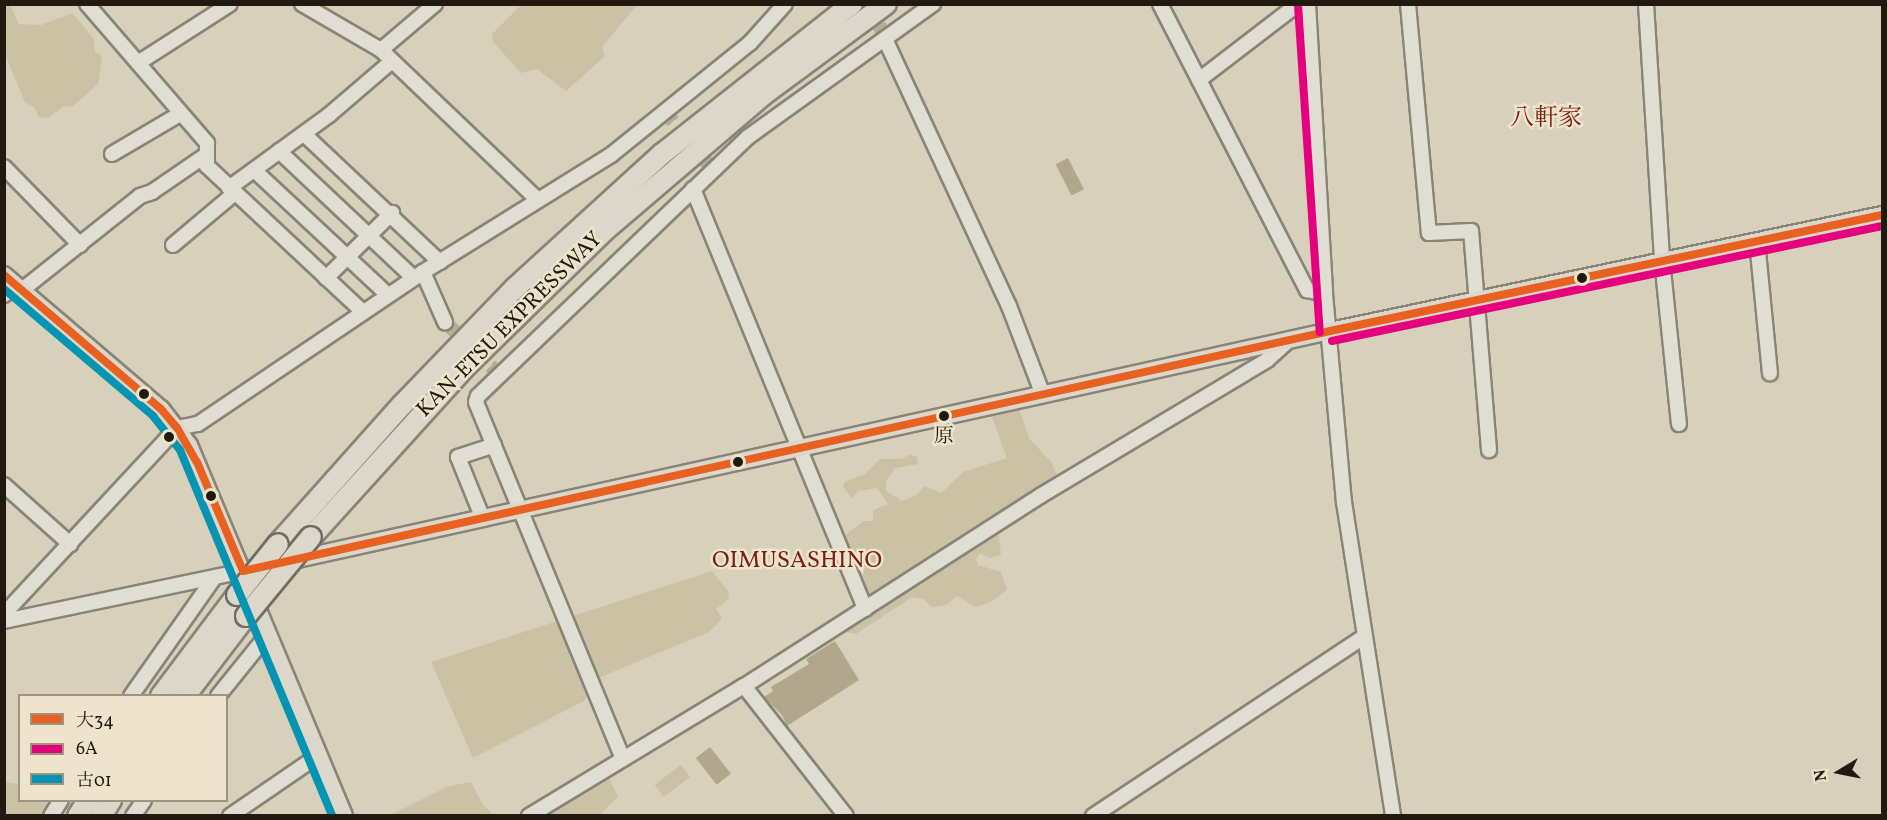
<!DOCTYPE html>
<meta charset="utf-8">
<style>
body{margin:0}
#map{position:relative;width:1887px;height:820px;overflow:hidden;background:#d7d0bb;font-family:Vollkorn,"Noto Serif JP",serif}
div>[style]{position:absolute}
.green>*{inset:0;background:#cbc2a6;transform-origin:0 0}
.water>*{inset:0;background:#b1a78d;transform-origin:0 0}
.minor-tunnel>*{height:14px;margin-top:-7px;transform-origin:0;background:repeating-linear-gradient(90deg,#b3ac99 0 14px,transparent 0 21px)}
.roads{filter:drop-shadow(2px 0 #898477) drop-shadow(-2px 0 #898477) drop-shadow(0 2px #898477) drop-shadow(0 -2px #898477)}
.minor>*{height:14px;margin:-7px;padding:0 7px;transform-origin:7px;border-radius:7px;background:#e0ddd2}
.major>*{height:16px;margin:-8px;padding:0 8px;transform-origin:8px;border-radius:8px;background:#dbd7ca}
.highway>*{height:20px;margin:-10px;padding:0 10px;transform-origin:10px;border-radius:10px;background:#dbd7ca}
.bridges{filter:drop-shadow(2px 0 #706c61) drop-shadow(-2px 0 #706c61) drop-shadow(0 2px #706c61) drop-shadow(0 -2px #706c61)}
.highway-bridge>*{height:20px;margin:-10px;padding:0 10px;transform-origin:10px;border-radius:10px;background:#dbd7ca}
.bus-1>*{height:8px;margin:-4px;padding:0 4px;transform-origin:4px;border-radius:4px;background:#e86121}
.bus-2>*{height:8px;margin:-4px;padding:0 4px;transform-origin:4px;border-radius:4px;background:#e5007d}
.bus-3>*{height:8px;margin:-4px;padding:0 4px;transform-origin:4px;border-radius:4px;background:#0594b2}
.dots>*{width:16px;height:16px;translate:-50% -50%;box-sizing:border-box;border:3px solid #ede4cb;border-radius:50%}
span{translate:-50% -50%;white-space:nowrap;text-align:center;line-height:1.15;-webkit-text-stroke:5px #ede4cb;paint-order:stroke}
.bus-label{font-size:20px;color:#221a11}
.street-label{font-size:22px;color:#221a11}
.neighbourhood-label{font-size:24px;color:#7a1f14}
.frame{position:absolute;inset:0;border:6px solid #221a11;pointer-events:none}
.legend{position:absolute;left:18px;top:694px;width:210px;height:108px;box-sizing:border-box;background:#ede4cb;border:2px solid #9c9381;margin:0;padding:8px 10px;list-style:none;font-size:18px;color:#221a11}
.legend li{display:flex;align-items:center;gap:12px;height:30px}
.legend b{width:30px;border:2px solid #9c9381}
.north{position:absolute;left:1809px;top:742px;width:60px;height:60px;-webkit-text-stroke:4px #ede4cb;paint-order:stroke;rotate:260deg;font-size:16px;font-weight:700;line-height:24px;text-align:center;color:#221a11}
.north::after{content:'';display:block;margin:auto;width:21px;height:27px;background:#221a11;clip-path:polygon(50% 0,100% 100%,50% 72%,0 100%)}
</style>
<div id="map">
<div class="green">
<i style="clip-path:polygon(5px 4px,10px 5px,19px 24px,41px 25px,72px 13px,93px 38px,95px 52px,102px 56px,98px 84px,72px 107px,64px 106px,48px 118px,39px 117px,34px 107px,25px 102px,5px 55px)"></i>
<i style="clip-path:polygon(521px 5px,521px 4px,637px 5px,602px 47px,605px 56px,566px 91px,537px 69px,521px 73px,493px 42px,492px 34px)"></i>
<i style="clip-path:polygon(1018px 406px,1029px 438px,1052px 463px,1057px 476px,998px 529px,1001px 554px,991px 558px,980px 553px,976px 559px,978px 565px,1001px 572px,1007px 590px,991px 602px,976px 607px,957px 596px,946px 605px,932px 607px,923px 599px,912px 597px,856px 634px,846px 632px,843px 629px,863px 598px,854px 564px,841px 538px,864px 521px,873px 521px,873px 510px,888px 504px,877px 488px,858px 491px,852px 498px,843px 487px,844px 482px,865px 474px,880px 459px,902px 459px,910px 454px,917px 457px,918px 464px,895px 468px,886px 482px,886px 491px,902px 501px,917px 495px,924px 486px,941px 493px,963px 472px,1007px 458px,991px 414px)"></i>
<i style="clip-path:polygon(712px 571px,728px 591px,729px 599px,716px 609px,722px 619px,709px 632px,598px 678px,584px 701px,473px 758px,431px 662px)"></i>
<i style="left:681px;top:765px;width:15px;height:33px;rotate:53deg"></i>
<i style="clip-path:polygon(607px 775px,618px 796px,600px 815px,539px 816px)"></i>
<i style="clip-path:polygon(4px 782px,19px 784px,20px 800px,52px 803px,44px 815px,5px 815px)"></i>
<i style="clip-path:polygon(471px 782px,483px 805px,494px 815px,391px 815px,449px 786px)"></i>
</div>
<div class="water">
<i style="left:1068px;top:158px;width:35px;height:14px;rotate:63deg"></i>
<i style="clip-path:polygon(835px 641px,859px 680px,787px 726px,782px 715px,764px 697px,773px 691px,771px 687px,809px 664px,806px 659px)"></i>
<i style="left:710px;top:747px;width:34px;height:18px;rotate:52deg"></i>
</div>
<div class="minor-tunnel">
<i style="left:871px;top:5px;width:37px;rotate:68deg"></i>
<i style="left:664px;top:111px;width:75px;rotate:50.4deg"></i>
<i style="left:445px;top:322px;width:75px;rotate:43.9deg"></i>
</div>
<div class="roads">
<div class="minor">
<i style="left:87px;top:4px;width:184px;rotate:49.2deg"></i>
<i style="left:207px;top:143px;width:23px;rotate:90deg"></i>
<i style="left:207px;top:166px;width:214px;rotate:43.1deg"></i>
<i style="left:302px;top:4px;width:91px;rotate:30.2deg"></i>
<i style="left:381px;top:50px;width:217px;rotate:43.7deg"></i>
<i style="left:1160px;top:4px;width:322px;rotate:62.8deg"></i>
<i style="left:1307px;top:290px;width:18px;rotate:13deg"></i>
<i style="left:1308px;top:4px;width:290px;rotate:86.6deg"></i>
<i style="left:1325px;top:294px;width:209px;rotate:84.8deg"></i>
<i style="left:1344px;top:502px;width:318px;rotate:81.1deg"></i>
<i style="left:1408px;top:4px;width:230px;rotate:84.8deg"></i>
<i style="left:1429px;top:233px;width:42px;rotate:-2.7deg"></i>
<i style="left:1471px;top:231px;width:220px;rotate:85.3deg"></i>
<i style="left:1646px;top:4px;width:256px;rotate:86.4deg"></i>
<i style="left:1662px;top:260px;width:165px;rotate:84.1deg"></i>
<i style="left:885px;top:39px;width:294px;rotate:65.1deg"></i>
<i style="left:1009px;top:306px;width:95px;rotate:69.1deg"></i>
<i style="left:381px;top:50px;width:71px;rotate:-40.4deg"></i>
<i style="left:138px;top:63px;width:109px;rotate:-32.7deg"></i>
<i style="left:1199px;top:80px;width:125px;rotate:-37.5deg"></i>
<i style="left:304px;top:134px;width:187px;rotate:43.3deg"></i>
<i style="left:279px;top:151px;width:185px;rotate:43.3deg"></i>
<i style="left:112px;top:154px;width:79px;rotate:-30.5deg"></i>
<i style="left:4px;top:167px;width:109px;rotate:45.7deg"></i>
<i style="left:254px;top:170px;width:183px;rotate:43deg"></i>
<i style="left:229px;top:188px;width:124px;rotate:-36.1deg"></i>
<i style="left:329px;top:115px;width:83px;rotate:-40.6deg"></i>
<i style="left:693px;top:189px;width:454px;rotate:67.7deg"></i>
<i style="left:1757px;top:241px;width:133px;rotate:84.4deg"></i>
<i style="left:173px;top:245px;width:81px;rotate:-40deg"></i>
<i style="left:423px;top:272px;width:55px;rotate:66.3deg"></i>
<i style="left:326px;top:278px;width:93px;rotate:-44.6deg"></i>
<i style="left:22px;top:290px;width:151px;rotate:-38.5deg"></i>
<i style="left:140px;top:196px;width:13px;rotate:-18deg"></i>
<i style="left:152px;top:192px;width:65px;rotate:-34.4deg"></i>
<i style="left:4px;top:295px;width:15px;rotate:-53deg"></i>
<i style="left:4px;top:485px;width:89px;rotate:41.8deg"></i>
<i style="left:483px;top:519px;width:67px;rotate:-112deg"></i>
<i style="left:458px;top:457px;width:38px;rotate:-18deg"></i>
<i style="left:4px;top:614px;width:254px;rotate:-47.1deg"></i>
<i style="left:177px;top:428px;width:21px;rotate:-11deg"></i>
<i style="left:198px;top:424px;width:272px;rotate:-34deg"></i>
<i style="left:423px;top:272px;width:221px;rotate:-31.9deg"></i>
<i style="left:611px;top:155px;width:179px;rotate:-38.9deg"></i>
<i style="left:750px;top:43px;width:52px;rotate:-48.1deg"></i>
<i style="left:4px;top:621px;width:244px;rotate:-11.8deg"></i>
<i style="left:744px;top:686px;width:165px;rotate:51.9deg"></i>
<i style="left:131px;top:696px;width:144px;rotate:-54.9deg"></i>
<i style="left:218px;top:696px;width:80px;rotate:-51.1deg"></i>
<i style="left:623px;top:759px;width:386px;rotate:-112.4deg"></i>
<i style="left:476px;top:402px;width:6px;rotate:-72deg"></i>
<i style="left:478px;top:396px;width:374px;rotate:-43.8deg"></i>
<i style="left:748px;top:137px;width:228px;rotate:-35.7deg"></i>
<i style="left:51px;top:816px;width:19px;rotate:-58deg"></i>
<i style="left:133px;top:816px;width:19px;rotate:-55deg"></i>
<i style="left:230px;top:816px;width:108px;rotate:-34.4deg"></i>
<i style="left:529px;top:816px;width:251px;rotate:-31.2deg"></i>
<i style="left:744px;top:686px;width:352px;rotate:-32.7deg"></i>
<i style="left:1040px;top:496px;width:265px;rotate:-30.9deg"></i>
<i style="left:1267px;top:360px;width:31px;rotate:-42deg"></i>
<i style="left:1093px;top:816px;width:324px;rotate:-33.5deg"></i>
</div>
<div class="major">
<i style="left:4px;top:275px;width:206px;rotate:40.5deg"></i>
<i style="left:161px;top:409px;width:46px;rotate:52.1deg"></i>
<i style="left:189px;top:445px;width:402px;rotate:67.3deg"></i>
<i style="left:243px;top:571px;width:1113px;rotate:-12.45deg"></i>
<i style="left:1330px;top:331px;width:564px;rotate:-11.87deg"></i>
</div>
<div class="highway">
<i style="left:311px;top:537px;width:229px;rotate:-47.8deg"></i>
<i style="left:465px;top:367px;width:194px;rotate:-44.4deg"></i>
<i style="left:604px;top:231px;width:209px;rotate:-40.5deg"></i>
<i style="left:763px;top:95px;width:153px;rotate:-36.5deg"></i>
<i style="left:278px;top:544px;width:186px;rotate:-48.3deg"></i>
<i style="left:402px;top:405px;width:163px;rotate:-46deg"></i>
<i style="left:515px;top:288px;width:199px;rotate:-42.4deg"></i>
<i style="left:662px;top:154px;width:242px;rotate:-38.3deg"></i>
<i style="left:161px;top:696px;width:126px;rotate:-53deg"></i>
<i style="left:185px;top:696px;width:101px;rotate:-52.7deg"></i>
<i style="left:78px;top:816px;width:19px;rotate:-58deg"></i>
<i style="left:101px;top:816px;width:19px;rotate:-58deg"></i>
</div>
</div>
<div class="bridges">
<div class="highway-bridge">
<i style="left:237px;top:595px;width:65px;rotate:-51.2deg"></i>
<i style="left:246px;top:616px;width:102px;rotate:-50.6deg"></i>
</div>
</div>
<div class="bus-1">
<i style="left:4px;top:275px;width:206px;rotate:40.5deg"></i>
<i style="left:161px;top:409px;width:25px;rotate:50deg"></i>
<i style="left:177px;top:428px;width:39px;rotate:60deg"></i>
<i style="left:197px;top:462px;width:118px;rotate:67.1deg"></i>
<i style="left:243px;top:571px;width:1113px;rotate:-12.45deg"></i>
<i style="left:1330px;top:331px;width:564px;rotate:-11.87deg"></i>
</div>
<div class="bus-2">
<i style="left:1298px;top:5px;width:328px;rotate:86.2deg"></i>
<i style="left:1332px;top:341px;width:562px;rotate:-11.81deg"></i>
</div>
<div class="bus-3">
<i style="left:4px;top:289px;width:196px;rotate:40.4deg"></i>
<i style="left:153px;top:416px;width:43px;rotate:51.5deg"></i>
<i style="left:180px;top:450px;width:396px;rotate:67.4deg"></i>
</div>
<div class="dots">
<i style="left:1582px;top:278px;background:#221a11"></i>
<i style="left:144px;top:394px;background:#221a11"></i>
<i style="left:944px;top:416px;background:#221a11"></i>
<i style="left:169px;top:437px;background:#221a11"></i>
<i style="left:738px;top:462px;background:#221a11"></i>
<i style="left:211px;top:496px;background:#221a11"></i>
</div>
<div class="bus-label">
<span style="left:944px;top:437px">原</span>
</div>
<div class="street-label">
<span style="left:510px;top:325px;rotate:-45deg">KAN-ETSU EXPRESSWAY</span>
</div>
<div class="neighbourhood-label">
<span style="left:1546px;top:120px">八軒家</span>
<span style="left:797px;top:562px">OIMUSASHINO</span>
</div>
<div class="frame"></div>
<ul class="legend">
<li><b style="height:8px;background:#e86121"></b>大34</li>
<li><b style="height:8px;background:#e5007d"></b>6A</li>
<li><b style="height:8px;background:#0594b2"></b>古01</li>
</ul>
<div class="north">N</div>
</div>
